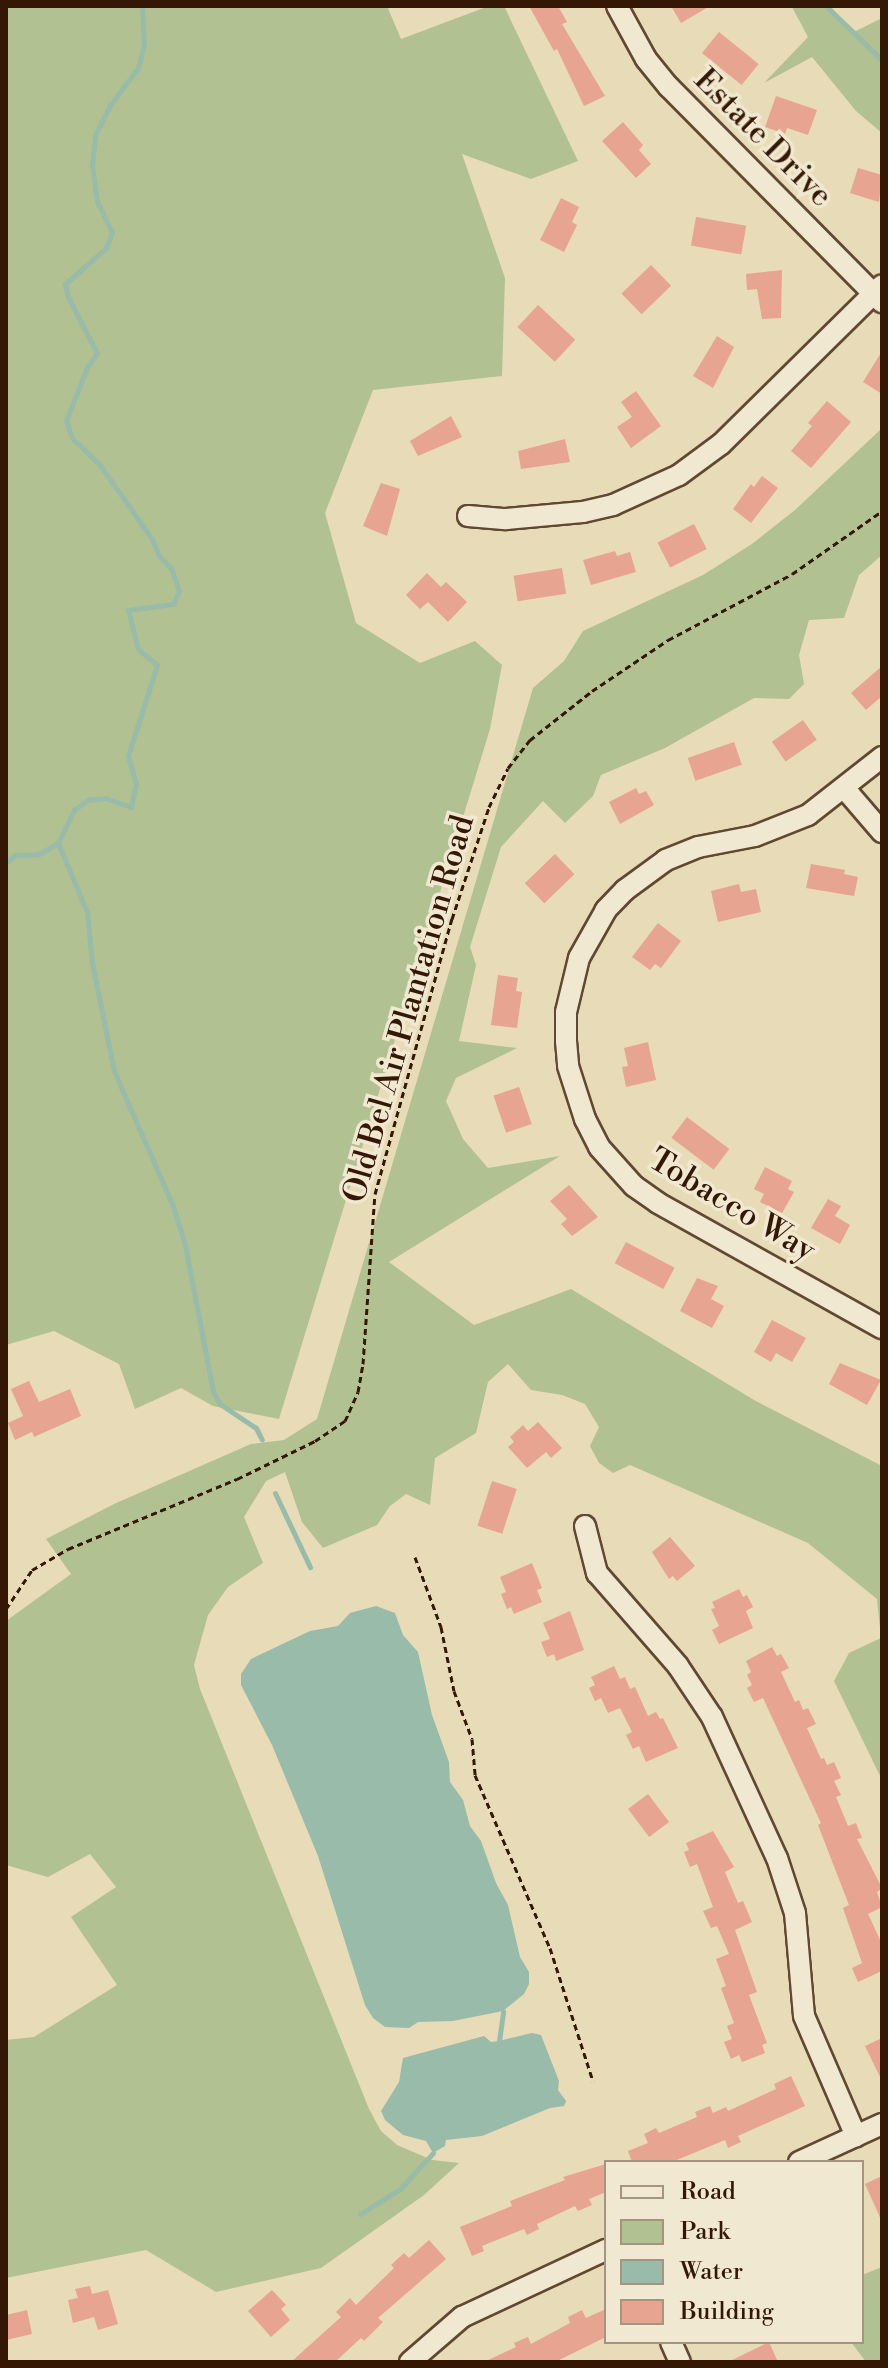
<!DOCTYPE html>
<style>
body{margin:0}
#map{position:relative;width:888px;height:2368px;overflow:hidden;background:#e8dbb7;font-family:"Libre Bodoni",serif}
div>[style]{position:absolute}
.green>*{inset:0;background:#b2c191}
.water>*{inset:0;background:#98bbaa}
.stream>*{height:5px;margin:-2.5px;padding:0 2.5px;transform-origin:2.5px;border-radius:2.5px;background:#98bbaa}
.building>*{inset:0;background:#e6a491;transform-origin:0 0}
.path>*{height:3px;margin-top:-1.5px;transform-origin:0;background:repeating-linear-gradient(90deg,#341705 0 6px,transparent 0 10px)}
.roads{filter:drop-shadow(2px 0 #614832) drop-shadow(-2px 0 #614832) drop-shadow(0 2px #614832) drop-shadow(0 -2px #614832)}
.minor>*{height:20px;margin:-10px;padding:0 10px;transform-origin:10px;border-radius:10px;background:#f0e8d0}
span{translate:-50% -50%;white-space:nowrap;text-align:center;line-height:1.15;-webkit-text-stroke:7px #f0e8d0;paint-order:stroke}
.street-label{font-size:32px;color:#341705}
.frame{position:absolute;inset:0;border:8px solid #341705;pointer-events:none}
.legend{position:absolute;left:604px;top:2160px;width:260px;height:184px;box-sizing:border-box;background:#f0e8d0;border:2px solid #a5947f;margin:0;padding:10px 14px;list-style:none;font-size:24px;color:#341705}
.legend li{display:flex;align-items:center;gap:16px;height:40px}
.legend b{width:40px;border:2px solid #a5947f}
</style>
<div id="map">
<div class="green">
<i style="clip-path:polygon(6px 6px,387px 6px,401px 39px,489px 6px,504px 6px,578px 161px,531px 179px,462px 154px,505px 278px,502px 376px,373px 390px,325px 513px,356px 623px,420px 663px,475px 641px,502px 665px,490px 729px,279px 1419px,213px 1406px,181px 1388px,135px 1409px,119px 1364px,54px 1331px,6px 1345px)"></i>
<i style="clip-path:polygon(769px 6px,831px 6px,838px 18px,856px 31px,882px 18px,882px 133px,856px 111px,812px 57px,764px 83px,808px 37px,792px 7px)"></i>
<i style="clip-path:polygon(880px 430px,882px 555px,859px 575px,844px 618px,809px 620px,799px 655px,804px 684px,789px 699px,754px 698px,665px 748px,601px 775px,593px 796px,565px 823px,543px 801px,501px 847px,470px 947px,476px 965px,459px 1041px,517px 1048px,456px 1078px,446px 1101px,463px 1139px,488px 1168px,560px 1156px,389px 1262px,474px 1325px,571px 1289px,754px 1400px,882px 1466px,882px 1780px,834px 1681px,849px 1653px,881px 1638px,877px 1599px,808px 1543px,630px 1465px,613px 1473px,599px 1463px,590px 1446px,599px 1427px,585px 1404px,562px 1395px,531px 1390px,508px 1364px,488px 1382px,476px 1433px,435px 1458px,430px 1505px,406px 1494px,390px 1506px,377px 1525px,323px 1548px,302px 1522px,285px 1472px,266px 1481px,244px 1517px,263px 1563px,228px 1587px,208px 1615px,194px 1665px,200px 1689px,369px 2109px,381px 2131px,397px 2145px,432px 2160px,459px 2163px,424px 2195px,321px 2268px,216px 2292px,146px 2250px,6px 2278px,6px 2040px,34px 2037px,117px 1985px,71px 1917px,116px 1887px,90px 1854px,48px 1877px,6px 1865px,6px 1621px,71px 1574px,46px 1539px,114px 1504px,251px 1444px,284px 1440px,317px 1419px,533px 688px,564px 661px,583px 631px,703px 575px,752px 544px,795px 510px)"></i>
<i style="clip-path:polygon(882px 2267px,882px 2362px,866px 2362px,851px 2342px,862px 2342px,862px 2275px)"></i>
</div>
<div class="water">
<i style="clip-path:polygon(376px 1606px,395px 1613px,403px 1635px,418px 1652px,432px 1715px,449px 1762px,450px 1782px,463px 1800px,470px 1826px,481px 1841px,496px 1883px,508px 1905px,520px 1957px,529px 1972px,529px 1984px,524px 1994px,503px 2011px,453px 2021px,418px 2022px,409px 2028px,385px 2027px,373px 2018px,365px 2005px,318px 1856px,272px 1745px,241px 1685px,241px 1674px,251px 1659px,310px 1631px,338px 1626px,350px 1613px)"></i>
<i style="clip-path:polygon(532px 2033px,541px 2035px,559px 2081px,558px 2090px,566px 2101px,564px 2106px,550px 2108px,482px 2136px,446px 2140px,445px 2146px,433px 2153px,426px 2141px,403px 2135px,385px 2120px,381px 2111px,399px 2082px,403px 2058px,484px 2036px,491px 2042px,499px 2041px)"></i>
</div>
<div class="stream">
<i style="left:826px;top:6px;width:78px;rotate:44deg"></i>
<i style="left:58px;top:843px;width:75px;rotate:67.2deg"></i>
<i style="left:87px;top:912px;width:51px;rotate:84.4deg"></i>
<i style="left:92px;top:963px;width:110px;rotate:78.5deg"></i>
<i style="left:114px;top:1071px;width:147px;rotate:66.4deg"></i>
<i style="left:173px;top:1206px;width:41px;rotate:72.9deg"></i>
<i style="left:185px;top:1245px;width:150px;rotate:79.2deg"></i>
<i style="left:213px;top:1392px;width:14px;rotate:60deg"></i>
<i style="left:220px;top:1404px;width:43px;rotate:33.7deg"></i>
<i style="left:256px;top:1428px;width:13px;rotate:63deg"></i>
<i style="left:6px;top:863px;width:12px;rotate:-42deg"></i>
<i style="left:15px;top:855px;width:24px;rotate:-2deg"></i>
<i style="left:39px;top:854px;width:22px;rotate:-30deg"></i>
<i style="left:58px;top:843px;width:37px;rotate:-64deg"></i>
<i style="left:74px;top:810px;width:17px;rotate:-36deg"></i>
<i style="left:88px;top:800px;width:18px;rotate:-6deg"></i>
<i style="left:106px;top:798px;width:27px;rotate:20deg"></i>
<i style="left:131px;top:807px;width:24px;rotate:-78deg"></i>
<i style="left:136px;top:784px;width:29px;rotate:-106deg"></i>
<i style="left:128px;top:756px;width:96px;rotate:-72.3deg"></i>
<i style="left:157px;top:665px;width:25px;rotate:-140deg"></i>
<i style="left:138px;top:649px;width:40px;rotate:-104.4deg"></i>
<i style="left:128px;top:610px;width:45px;rotate:-7.6deg"></i>
<i style="left:173px;top:604px;width:14px;rotate:-65deg"></i>
<i style="left:179px;top:591px;width:24px;rotate:-109deg"></i>
<i style="left:171px;top:568px;width:17px;rotate:-135deg"></i>
<i style="left:159px;top:556px;width:18px;rotate:-112deg"></i>
<i style="left:152px;top:539px;width:92px;rotate:-125.2deg"></i>
<i style="left:99px;top:464px;width:37px;rotate:-136deg"></i>
<i style="left:72px;top:438px;width:18px;rotate:-109deg"></i>
<i style="left:66px;top:421px;width:58px;rotate:-68.7deg"></i>
<i style="left:87px;top:367px;width:17px;rotate:-54deg"></i>
<i style="left:97px;top:353px;width:63px;rotate:-117.4deg"></i>
<i style="left:68px;top:297px;width:13px;rotate:-103deg"></i>
<i style="left:65px;top:284px;width:55px;rotate:-41.3deg"></i>
<i style="left:106px;top:248px;width:17px;rotate:-69deg"></i>
<i style="left:112px;top:232px;width:34px;rotate:-116deg"></i>
<i style="left:97px;top:201px;width:36px;rotate:-98deg"></i>
<i style="left:92px;top:165px;width:30px;rotate:-84deg"></i>
<i style="left:95px;top:135px;width:34px;rotate:-63deg"></i>
<i style="left:110px;top:105px;width:46px;rotate:-52.9deg"></i>
<i style="left:138px;top:68px;width:25px;rotate:-76deg"></i>
<i style="left:144px;top:44px;width:38px;rotate:-93deg"></i>
<i style="left:275px;top:1493px;width:82px;rotate:64.7deg"></i>
<i style="left:499px;top:2041px;width:30px;rotate:-82deg"></i>
<i style="left:360px;top:2214px;width:47px;rotate:-32deg"></i>
<i style="left:400px;top:2189px;width:49px;rotate:-47.5deg"></i>
</div>
<div class="building">
<i style="clip-path:polygon(529px 6px,558px 6px,567px 22px,562px 24px,605px 96px,584px 106px,557px 49px,554px 51px)"></i>
<i style="clip-path:polygon(671px 6px,710px 6px,681px 23px)"></i>
<i style="left:719px;top:32px;width:51px;height:27px;rotate:39deg"></i>
<i style="clip-path:polygon(776px 96px,817px 110px,808px 135px,787px 128px,785px 134px,765px 127px)"></i>
<i style="clip-path:polygon(623px 122px,643px 145px,639px 150px,651px 164px,636px 178px,602px 141px)"></i>
<i style="clip-path:polygon(858px 168px,882px 175px,879px 202px,850px 193px)"></i>
<i style="clip-path:polygon(561px 198px,579px 207px,572px 222px,577px 225px,564px 252px,540px 240px)"></i>
<i style="left:696px;top:217px;width:51px;height:29px;rotate:10deg"></i>
<i style="left:651px;top:265px;width:29px;height:41px;rotate:46deg"></i>
<i style="clip-path:polygon(782px 270px,781px 318px,762px 319px,757px 289px,747px 290px,746px 274px)"></i>
<i style="left:538px;top:305px;width:51px;height:30px;rotate:43deg"></i>
<i style="clip-path:polygon(717px 336px,734px 347px,713px 388px,693px 376px)"></i>
<i style="clip-path:polygon(882px 351px,882px 394px,863px 382px)"></i>
<i style="clip-path:polygon(636px 391px,661px 426px,631px 448px,617px 427px,632px 417px,621px 402px)"></i>
<i style="clip-path:polygon(827px 401px,851px 422px,811px 468px,791px 451px,812px 426px,808px 423px)"></i>
<i style="clip-path:polygon(451px 416px,462px 437px,418px 456px,410px 441px)"></i>
<i style="clip-path:polygon(565px 439px,570px 462px,521px 469px,518px 451px)"></i>
<i style="clip-path:polygon(762px 476px,778px 488px,751px 523px,733px 509px,751px 484px,754px 487px)"></i>
<i style="clip-path:polygon(381px 483px,400px 489px,387px 536px,363px 526px)"></i>
<i style="left:694px;top:524px;width:28px;height:41px;rotate:63deg"></i>
<i style="clip-path:polygon(615px 551px,617px 556px,630px 552px,636px 572px,591px 585px,583px 560px)"></i>
<i style="left:562px;top:568px;width:26px;height:49px;rotate:81deg"></i>
<i style="clip-path:polygon(427px 573px,441px 587px,446px 582px,467px 602px,448px 622px,428px 602px,420px 609px,406px 595px)"></i>
<i style="clip-path:polygon(882px 666px,882px 696px,866px 710px,851px 693px)"></i>
<i style="left:803px;top:720px;width:24px;height:38px;rotate:55deg"></i>
<i style="left:734px;top:742px;width:24px;height:49px;rotate:71deg"></i>
<i style="clip-path:polygon(636px 788px,639px 794px,646px 791px,654px 805px,620px 824px,609px 802px)"></i>
<i style="left:555px;top:854px;width:28px;height:42px;rotate:46deg"></i>
<i style="clip-path:polygon(811px 864px,845px 870px,844px 874px,858px 877px,854px 896px,806px 888px)"></i>
<i style="clip-path:polygon(739px 884px,741px 892px,756px 889px,761px 912px,718px 922px,711px 891px)"></i>
<i style="clip-path:polygon(658px 923px,681px 941px,661px 968px,655px 964px,650px 970px,632px 957px)"></i>
<i style="clip-path:polygon(498px 975px,518px 978px,516px 991px,522px 992px,517px 1028px,491px 1025px)"></i>
<i style="clip-path:polygon(648px 1042px,656px 1080px,626px 1087px,622px 1067px,628px 1066px,624px 1048px)"></i>
<i style="left:519px;top:1087px;width:39px;height:27px;rotate:71deg"></i>
<i style="left:687px;top:1117px;width:53px;height:26px;rotate:37deg"></i>
<i style="clip-path:polygon(765px 1167px,792px 1181px,788px 1189px,794px 1192px,782px 1213px,760px 1202px,764px 1194px,754px 1189px)"></i>
<i style="clip-path:polygon(569px 1185px,598px 1217px,572px 1236px,561px 1224px,567px 1219px,550px 1201px)"></i>
<i style="clip-path:polygon(828px 1199px,841px 1206px,835px 1216px,850px 1225px,840px 1244px,811px 1228px)"></i>
<i style="left:626px;top:1242px;width:55px;height:24px;rotate:28deg"></i>
<i style="clip-path:polygon(697px 1278px,718px 1286px,711px 1299px,724px 1306px,712px 1328px,680px 1311px)"></i>
<i style="clip-path:polygon(772px 1320px,806px 1338px,792px 1362px,776px 1353px,771px 1362px,754px 1352px)"></i>
<i style="clip-path:polygon(840px 1363px,881px 1380px,867px 1405px,829px 1384px)"></i>
<i style="clip-path:polygon(29px 1381px,39px 1402px,70px 1389px,81px 1416px,34px 1437px,32px 1432px,15px 1440px,8px 1423px,23px 1416px,11px 1389px)"></i>
<i style="clip-path:polygon(538px 1422px,562px 1448px,551px 1458px,546px 1452px,527px 1468px,508px 1447px,514px 1442px,510px 1437px,523px 1425px,528px 1431px)"></i>
<i style="left:492px;top:1481px;width:26px;height:47px;rotate:18deg"></i>
<i style="clip-path:polygon(670px 1537px,695px 1566px,677px 1581px,673px 1576px,669px 1579px,652px 1552px)"></i>
<i style="clip-path:polygon(532px 1563px,542px 1588px,537px 1590px,542px 1602px,514px 1614px,511px 1607px,507px 1609px,501px 1594px,506px 1592px,500px 1577px)"></i>
<i style="clip-path:polygon(739px 1589px,743px 1597px,747px 1595px,753px 1607px,746px 1611px,753px 1628px,719px 1644px,712px 1630px,719px 1626px,711px 1609px,715px 1608px,712px 1602px)"></i>
<i style="clip-path:polygon(570px 1611px,584px 1650px,556px 1661px,554px 1654px,547px 1657px,541px 1642px,550px 1639px,543px 1623px)"></i>
<i style="clip-path:polygon(772px 1647px,777px 1656px,781px 1654px,789px 1668px,781px 1672px,795px 1702px,799px 1700px,803px 1710px,808px 1708px,816px 1724px,807px 1728px,821px 1759px,824px 1758px,827px 1765px,834px 1762px,841px 1778px,834px 1781px,841px 1795px,836px 1797px,848px 1826px,856px 1823px,862px 1838px,857px 1839px,882px 1888px,877px 1892px,882px 1907px,868px 1914px,882px 1944px,882px 1971px,858px 1982px,852px 1968px,862px 1963px,843px 1908px,849px 1905px,818px 1825px,821px 1823px,763px 1698px,754px 1702px,747px 1688px,752px 1685px,747px 1675px,751px 1672px,746px 1661px)"></i>
<i style="clip-path:polygon(614px 1666px,620px 1679px,625px 1677px,630px 1689px,635px 1687px,648px 1716px,656px 1712px,660px 1719px,663px 1718px,678px 1748px,646px 1762px,639px 1746px,633px 1749px,626px 1735px,632px 1732px,620px 1708px,608px 1713px,601px 1698px,595px 1701px,589px 1688px,595px 1685px,591px 1677px)"></i>
<i style="left:648px;top:1794px;width:35px;height:25px;rotate:53deg"></i>
<i style="clip-path:polygon(713px 1831px,734px 1867px,725px 1872px,738px 1903px,743px 1901px,752px 1922px,735px 1930px,757px 1992px,749px 1995px,767px 2043px,762px 2045px,765px 2053px,742px 2062px,739px 2055px,731px 2059px,724px 2042px,732px 2039px,727px 2026px,734px 2023px,721px 1988px,726px 1986px,716px 1959px,729px 1954px,717px 1926px,711px 1928px,703px 1911px,713px 1907px,697px 1864px,690px 1867px,684px 1852px,689px 1850px,686px 1843px)"></i>
<i style="clip-path:polygon(882px 2038px,882px 2081px,865px 2046px)"></i>
<i style="clip-path:polygon(791px 2076px,805px 2106px,738px 2136px,741px 2142px,728px 2148px,725px 2140px,672px 2162px,632px 2162px,628px 2151px,648px 2143px,644px 2134px,656px 2128px,659px 2133px,697px 2117px,695px 2112px,710px 2106px,713px 2113px,726px 2107px,728px 2111px,776px 2089px,774px 2084px)"></i>
<i style="clip-path:polygon(606px 2164px,606px 2192px,589px 2199px,592px 2205px,578px 2211px,575px 2206px,537px 2224px,539px 2229px,527px 2235px,524px 2229px,482px 2246px,484px 2251px,472px 2256px,460px 2227px,512px 2206px,510px 2201px,565px 2180px,563px 2177px)"></i>
<i style="clip-path:polygon(882px 2176px,882px 2222px,865px 2184px)"></i>
<i style="clip-path:polygon(429px 2240px,446px 2259px,378px 2318px,383px 2322px,364px 2341px,361px 2338px,335px 2362px,291px 2362px,341px 2317px,336px 2312px,350px 2298px,356px 2305px,394px 2268px,391px 2265px,404px 2253px,409px 2258px)"></i>
<i style="clip-path:polygon(90px 2286px,92px 2294px,108px 2290px,118px 2324px,98px 2330px,94px 2317px,73px 2323px,68px 2300px,78px 2298px,75px 2289px)"></i>
<i style="clip-path:polygon(272px 2290px,286px 2305px,281px 2309px,290px 2320px,271px 2337px,248px 2311px)"></i>
<i style="clip-path:polygon(606px 2309px,606px 2337px,555px 2362px,484px 2362px,516px 2347px,514px 2343px,528px 2337px,531px 2344px,570px 2323px,568px 2317px,582px 2310px,586px 2318px)"></i>
<i style="clip-path:polygon(27px 2310px,32px 2334px,6px 2340px,6px 2315px)"></i>
<i style="clip-path:polygon(769px 2342px,778px 2362px,728px 2362px)"></i>
</div>
<div class="path">
<i style="left:415px;top:1557px;width:75px;rotate:69.6deg"></i>
<i style="left:441px;top:1627px;width:65px;rotate:78.5deg"></i>
<i style="left:454px;top:1691px;width:51px;rotate:69.4deg"></i>
<i style="left:472px;top:1739px;width:36px;rotate:85deg"></i>
<i style="left:475px;top:1775px;width:189px;rotate:66.6deg"></i>
<i style="left:550px;top:1948px;width:140px;rotate:72.1deg"></i>
<i style="left:6px;top:1609px;width:47px;rotate:-56.3deg"></i>
<i style="left:32px;top:1570px;width:42px;rotate:-30.3deg"></i>
<i style="left:68px;top:1549px;width:183px;rotate:-22.5deg"></i>
<i style="left:237px;top:1479px;width:87px;rotate:-26deg"></i>
<i style="left:315px;top:1441px;width:36px;rotate:-34deg"></i>
<i style="left:345px;top:1421px;width:32px;rotate:-66deg"></i>
<i style="left:358px;top:1392px;width:28px;rotate:-80deg"></i>
<i style="left:363px;top:1364px;width:170px;rotate:-86deg"></i>
<i style="left:375px;top:1194px;width:286px;rotate:-74.4deg"></i>
<i style="left:452px;top:919px;width:118px;rotate:-71.7deg"></i>
<i style="left:489px;top:807px;width:43px;rotate:-64deg"></i>
<i style="left:508px;top:768px;width:36px;rotate:-52deg"></i>
<i style="left:530px;top:740px;width:79px;rotate:-38.3deg"></i>
<i style="left:592px;top:691px;width:92px;rotate:-33.9deg"></i>
<i style="left:668px;top:640px;width:140px;rotate:-28deg"></i>
<i style="left:792px;top:574px;width:110px;rotate:-35deg"></i>
</div>
<div class="roads">
<div class="minor">
<i style="left:617px;top:6px;width:60px;rotate:61.3deg"></i>
<i style="left:646px;top:59px;width:36px;rotate:51deg"></i>
<i style="left:669px;top:87px;width:303px;rotate:45.3deg"></i>
<i style="left:468px;top:516px;width:38px;rotate:5deg"></i>
<i style="left:506px;top:519px;width:77px;rotate:-5.2deg"></i>
<i style="left:583px;top:512px;width:31px;rotate:-13deg"></i>
<i style="left:613px;top:505px;width:72px;rotate:-24.4deg"></i>
<i style="left:679px;top:475px;width:52px;rotate:-36.4deg"></i>
<i style="left:721px;top:444px;width:226px;rotate:-44.6deg"></i>
<i style="left:882px;top:757px;width:94px;rotate:141.9deg"></i>
<i style="left:808px;top:815px;width:57px;rotate:158.4deg"></i>
<i style="left:755px;top:836px;width:58px;rotate:169.1deg"></i>
<i style="left:698px;top:847px;width:35px;rotate:158deg"></i>
<i style="left:666px;top:860px;width:51px;rotate:143.8deg"></i>
<i style="left:625px;top:890px;width:28px;rotate:134deg"></i>
<i style="left:606px;top:910px;width:55px;rotate:119.4deg"></i>
<i style="left:579px;top:958px;width:56px;rotate:103.5deg"></i>
<i style="left:566px;top:1012px;width:29px;rotate:90deg"></i>
<i style="left:566px;top:1041px;width:25px;rotate:85deg"></i>
<i style="left:568px;top:1066px;width:56px;rotate:72.2deg"></i>
<i style="left:585px;top:1119px;width:31px;rotate:63deg"></i>
<i style="left:599px;top:1147px;width:52px;rotate:48.1deg"></i>
<i style="left:634px;top:1186px;width:29px;rotate:35deg"></i>
<i style="left:658px;top:1203px;width:257px;rotate:29.2deg"></i>
<i style="left:845px;top:789px;width:57px;rotate:49.3deg"></i>
<i style="left:585px;top:1526px;width:49px;rotate:75.7deg"></i>
<i style="left:597px;top:1573px;width:123px;rotate:48.9deg"></i>
<i style="left:678px;top:1666px;width:61px;rotate:56.3deg"></i>
<i style="left:712px;top:1717px;width:155px;rotate:65.3deg"></i>
<i style="left:777px;top:1858px;width:58px;rotate:71.9deg"></i>
<i style="left:795px;top:1913px;width:103px;rotate:85deg"></i>
<i style="left:804px;top:2016px;width:131px;rotate:66.6deg"></i>
<i style="left:799px;top:2162px;width:91px;rotate:-24.6deg"></i>
<i style="left:671px;top:2342px;width:22px;rotate:66deg"></i>
<i style="left:410px;top:2362px;width:69px;rotate:-40.9deg"></i>
<i style="left:462px;top:2317px;width:159px;rotate:-25deg"></i>
</div>
</div>
<div class="street-label">
<span style="left:763px;top:138px;rotate:45deg">Estate Drive</span>
<span style="left:409px;top:1009px;rotate:-74deg">Old Bel Air Plantation Road</span>
<span style="left:732px;top:1205px;rotate:31deg">Tobacco Way</span>
</div>
<div class="frame"></div>
<ul class="legend">
<li><b style="height:10px;background:#f0e8d0"></b>Road</li>
<li><b style="height:22px;background:#b2c191"></b>Park</li>
<li><b style="height:22px;background:#98bbaa"></b>Water</li>
<li><b style="height:22px;background:#e6a491"></b>Building</li>
</ul>
</div>
